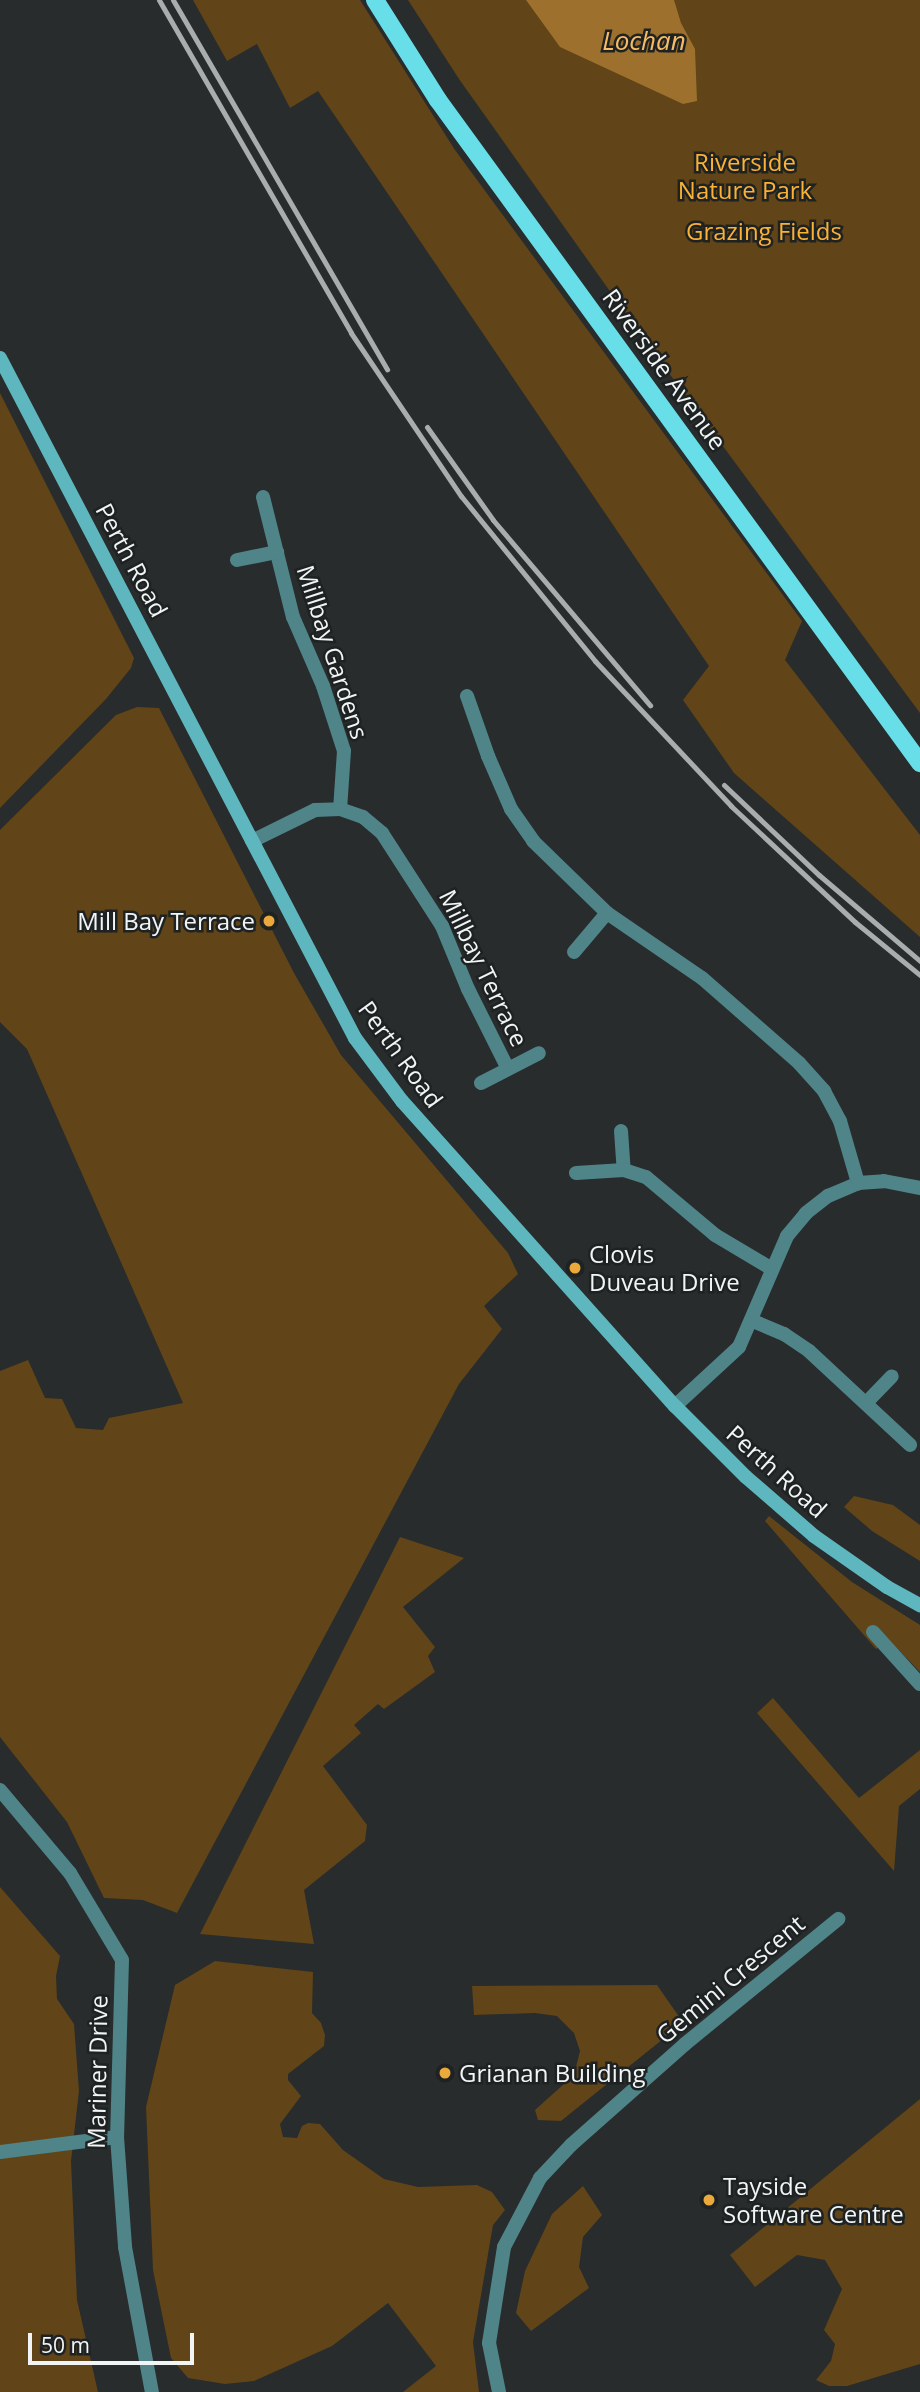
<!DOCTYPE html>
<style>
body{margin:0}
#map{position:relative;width:920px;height:2392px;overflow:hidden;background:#282c2c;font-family:"Open Sans",sans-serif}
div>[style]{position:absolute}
.green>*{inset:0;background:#614417}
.water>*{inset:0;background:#9d712d}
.street>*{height:14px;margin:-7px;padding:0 7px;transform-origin:7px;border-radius:7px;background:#4f8489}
.secondary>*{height:14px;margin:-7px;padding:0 7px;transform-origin:7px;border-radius:7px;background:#5eb7be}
.primary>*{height:18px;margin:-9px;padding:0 9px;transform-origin:9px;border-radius:9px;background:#68dfe8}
.rail>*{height:5px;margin:-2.5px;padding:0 2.5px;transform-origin:2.5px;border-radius:2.5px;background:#aaadad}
.dots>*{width:19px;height:19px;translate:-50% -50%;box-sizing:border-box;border:4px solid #1e2222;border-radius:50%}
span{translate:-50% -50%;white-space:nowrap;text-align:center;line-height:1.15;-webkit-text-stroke:5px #1e2222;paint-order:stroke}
.park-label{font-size:24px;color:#fbb133}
.street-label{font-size:24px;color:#f2f5f5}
.poi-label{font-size:24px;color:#f2f5f5}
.right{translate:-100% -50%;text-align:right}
.left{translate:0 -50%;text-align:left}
.water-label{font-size:26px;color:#f6bb64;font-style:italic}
.scale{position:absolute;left:28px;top:2333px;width:166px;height:32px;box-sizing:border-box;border:4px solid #f2f5f5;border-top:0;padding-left:9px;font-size:21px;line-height:24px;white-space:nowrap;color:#f2f5f5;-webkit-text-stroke:5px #1e2222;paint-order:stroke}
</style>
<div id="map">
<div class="green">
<i style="clip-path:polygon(193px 0,360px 0,455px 150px,802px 621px,785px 660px,920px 835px,920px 937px,734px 773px,683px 700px,709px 666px,318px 91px,290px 108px,257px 44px,227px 61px)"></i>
<i style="clip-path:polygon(408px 0,920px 0,920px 713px,646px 342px,459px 79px)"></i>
<i style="clip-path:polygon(0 393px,134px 658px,131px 668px,106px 699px,0 808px)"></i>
<i style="clip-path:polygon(137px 707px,159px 708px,294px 973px,341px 1055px,508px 1253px,518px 1274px,484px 1306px,502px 1329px,459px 1384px,177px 1913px,143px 1900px,104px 1898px,67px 1822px,0 1737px,0 1371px,28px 1360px,45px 1398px,62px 1399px,76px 1428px,103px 1430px,109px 1418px,183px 1403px,27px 1049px,0 1022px,0 830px,116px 715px)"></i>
<i style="clip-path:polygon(854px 1496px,893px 1505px,920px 1525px,920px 1561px,872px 1531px,844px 1507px)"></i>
<i style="clip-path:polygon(769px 1516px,852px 1582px,920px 1625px,920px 1672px,890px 1641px,876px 1649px,765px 1521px)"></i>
<i style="clip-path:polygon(400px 1537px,464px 1558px,403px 1607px,435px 1647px,428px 1656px,435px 1672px,384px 1709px,378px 1704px,354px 1725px,361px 1733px,323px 1766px,367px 1825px,365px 1841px,304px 1890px,314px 1944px,200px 1934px)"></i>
<i style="clip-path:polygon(773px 1698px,859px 1798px,920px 1750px,920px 1789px,899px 1806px,894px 1871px,757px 1713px)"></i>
<i style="clip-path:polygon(0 1887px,60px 1956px,56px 1976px,57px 1999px,74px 2024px,79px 2091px,71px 2161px,77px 2300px,98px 2392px,0 2392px)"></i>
<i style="clip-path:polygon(215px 1961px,313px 1972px,312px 2013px,321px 2023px,325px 2035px,324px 2046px,288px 2074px,288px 2080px,301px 2096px,280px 2124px,283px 2137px,297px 2138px,302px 2126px,308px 2123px,320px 2124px,343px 2150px,384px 2179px,418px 2187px,477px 2185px,492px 2192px,505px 2210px,493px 2225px,473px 2342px,479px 2392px,403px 2392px,436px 2366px,388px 2303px,332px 2346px,254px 2381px,225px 2384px,188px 2378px,171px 2358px,153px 2270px,146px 2107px,175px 1985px)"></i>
<i style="clip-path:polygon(657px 1985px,680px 2018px,673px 2031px,561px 2121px,538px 2120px,535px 2110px,574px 2075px,580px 2051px,574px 2033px,557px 2016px,535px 2013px,474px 2015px,472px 1986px)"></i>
<i style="clip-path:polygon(920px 2099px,920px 2364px,847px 2386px,829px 2386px,816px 2380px,831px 2361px,835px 2344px,824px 2330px,842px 2289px,825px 2260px,797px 2255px,755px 2287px,730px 2255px)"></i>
<i style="clip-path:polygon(583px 2186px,602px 2215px,583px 2237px,579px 2267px,589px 2288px,531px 2331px,516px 2313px,525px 2271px,552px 2214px)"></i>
</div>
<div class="water">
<i style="clip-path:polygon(526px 0,674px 0,681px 23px,695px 49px,697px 101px,683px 104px,560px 47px)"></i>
</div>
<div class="street">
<i style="left:263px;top:497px;width:124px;rotate:76deg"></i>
<i style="left:293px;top:617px;width:75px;rotate:66.5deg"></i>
<i style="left:323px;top:686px;width:68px;rotate:72.1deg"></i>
<i style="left:344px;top:751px;width:58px;rotate:93.9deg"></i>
<i style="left:237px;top:560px;width:41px;rotate:-11.3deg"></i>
<i style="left:467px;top:696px;width:64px;rotate:70.7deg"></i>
<i style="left:488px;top:756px;width:58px;rotate:66.5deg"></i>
<i style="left:511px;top:809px;width:39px;rotate:55deg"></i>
<i style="left:533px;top:841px;width:103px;rotate:44.2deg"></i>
<i style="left:607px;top:913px;width:115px;rotate:34.4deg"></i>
<i style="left:702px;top:978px;width:129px;rotate:41.2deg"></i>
<i style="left:799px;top:1063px;width:38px;rotate:48deg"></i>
<i style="left:824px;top:1091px;width:34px;rotate:62deg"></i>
<i style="left:840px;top:1121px;width:65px;rotate:73.8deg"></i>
<i style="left:252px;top:841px;width:70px;rotate:-26.2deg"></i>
<i style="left:315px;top:810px;width:25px;rotate:-2deg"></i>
<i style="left:340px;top:809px;width:24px;rotate:19deg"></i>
<i style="left:363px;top:817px;width:25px;rotate:40deg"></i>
<i style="left:382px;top:833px;width:111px;rotate:57.2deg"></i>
<i style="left:442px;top:926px;width:68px;rotate:67.6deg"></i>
<i style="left:468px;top:989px;width:89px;rotate:63.4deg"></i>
<i style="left:574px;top:952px;width:51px;rotate:-49.8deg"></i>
<i style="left:481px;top:1083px;width:65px;rotate:-27.3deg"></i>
<i style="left:621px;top:1131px;width:39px;rotate:86deg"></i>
<i style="left:576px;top:1173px;width:48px;rotate:-3.6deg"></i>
<i style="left:624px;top:1170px;width:23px;rotate:18deg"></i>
<i style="left:646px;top:1177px;width:90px;rotate:40deg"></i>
<i style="left:715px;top:1235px;width:66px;rotate:30.8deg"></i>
<i style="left:753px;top:1321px;width:34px;rotate:23deg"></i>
<i style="left:784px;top:1334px;width:30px;rotate:34deg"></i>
<i style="left:809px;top:1351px;width:138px;rotate:42.9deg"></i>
<i style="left:866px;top:1403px;width:37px;rotate:-46deg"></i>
<i style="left:675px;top:1406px;width:87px;rotate:-42.7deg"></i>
<i style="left:739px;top:1347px;width:121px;rotate:-66.6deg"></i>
<i style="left:787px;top:1236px;width:30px;rotate:-50deg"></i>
<i style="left:806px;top:1213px;width:28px;rotate:-38deg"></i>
<i style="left:828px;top:1196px;width:33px;rotate:-23deg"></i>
<i style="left:858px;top:1183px;width:26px;rotate:-4deg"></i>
<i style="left:884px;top:1181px;width:37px;rotate:11deg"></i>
<i style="left:873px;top:1632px;width:70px;rotate:47.9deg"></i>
<i style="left:0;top:1790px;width:109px;rotate:49.9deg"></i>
<i style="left:70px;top:1873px;width:101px;rotate:59.1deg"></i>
<i style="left:122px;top:1960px;width:177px;rotate:91.6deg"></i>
<i style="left:117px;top:2137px;width:110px;rotate:85.8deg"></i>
<i style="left:125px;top:2247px;width:147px;rotate:79.5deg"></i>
<i style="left:0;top:2152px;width:118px;rotate:-7.3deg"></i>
<i style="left:499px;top:2392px;width:50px;rotate:-101.5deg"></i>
<i style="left:489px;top:2343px;width:97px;rotate:-81.1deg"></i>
<i style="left:504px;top:2247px;width:78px;rotate:-62.4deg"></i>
<i style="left:540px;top:2178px;width:45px;rotate:-46.8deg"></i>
<i style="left:571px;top:2145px;width:152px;rotate:-41.5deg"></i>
<i style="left:685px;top:2044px;width:198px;rotate:-39.2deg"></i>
</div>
<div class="secondary">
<i style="left:0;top:358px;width:767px;rotate:62.43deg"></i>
<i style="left:355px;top:1038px;width:79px;rotate:53.3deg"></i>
<i style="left:402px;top:1101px;width:409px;rotate:48.2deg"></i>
<i style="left:675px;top:1406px;width:100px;rotate:45deg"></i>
<i style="left:746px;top:1477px;width:90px;rotate:40.9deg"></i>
<i style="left:814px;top:1536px;width:89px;rotate:34.9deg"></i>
<i style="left:887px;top:1587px;width:38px;rotate:29deg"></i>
</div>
<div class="primary">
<i style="left:375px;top:0;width:118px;rotate:57.8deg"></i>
<i style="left:438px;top:100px;width:820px;rotate:53.98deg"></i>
</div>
<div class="rail">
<i style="left:159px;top:0;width:384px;rotate:60deg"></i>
<i style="left:351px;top:333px;width:197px;rotate:56deg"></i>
<i style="left:461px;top:496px;width:213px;rotate:50.9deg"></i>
<i style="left:595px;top:661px;width:199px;rotate:46.8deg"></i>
<i style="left:731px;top:806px;width:170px;rotate:43.1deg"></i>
<i style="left:855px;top:922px;width:84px;rotate:39.2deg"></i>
<i style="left:173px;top:0;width:427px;rotate:59.9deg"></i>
<i style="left:427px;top:427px;width:114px;rotate:54.6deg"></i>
<i style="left:493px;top:520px;width:243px;rotate:49.7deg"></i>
<i style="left:724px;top:785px;width:131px;rotate:43.5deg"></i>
<i style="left:819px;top:875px;width:133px;rotate:40.4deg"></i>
</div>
<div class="dots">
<i style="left:269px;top:921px;background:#eca93b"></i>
<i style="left:575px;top:1268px;background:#eca93b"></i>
<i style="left:445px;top:2073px;background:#eca93b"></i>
<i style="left:709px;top:2200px;background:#eca93b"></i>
</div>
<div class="park-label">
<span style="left:745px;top:176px">Riverside<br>Nature Park</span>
<span style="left:764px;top:231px">Grazing Fields</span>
</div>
<div class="street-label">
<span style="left:665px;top:369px;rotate:54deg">Riverside Avenue</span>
<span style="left:132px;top:560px;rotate:62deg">Perth Road</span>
<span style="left:333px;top:652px;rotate:72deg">Millbay Gardens</span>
<span style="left:484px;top:968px;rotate:64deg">Millbay Terrace</span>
<span style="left:401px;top:1054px;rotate:54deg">Perth Road</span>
<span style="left:777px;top:1471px;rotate:42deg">Perth Road</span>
<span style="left:730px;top:1979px;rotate:-40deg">Gemini Crescent</span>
<span style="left:97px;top:2072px;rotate:-89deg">Mariner Drive</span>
</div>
<div class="poi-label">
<span class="right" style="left:255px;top:921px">Mill Bay Terrace</span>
<span class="left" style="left:589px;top:1268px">Clovis<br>Duveau Drive</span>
<span class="left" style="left:459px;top:2073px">Grianan Building</span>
<span class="left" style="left:723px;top:2200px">Tayside<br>Software Centre</span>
</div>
<div class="water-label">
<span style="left:644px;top:41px">Lochan</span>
</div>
<div class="scale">50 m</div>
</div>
